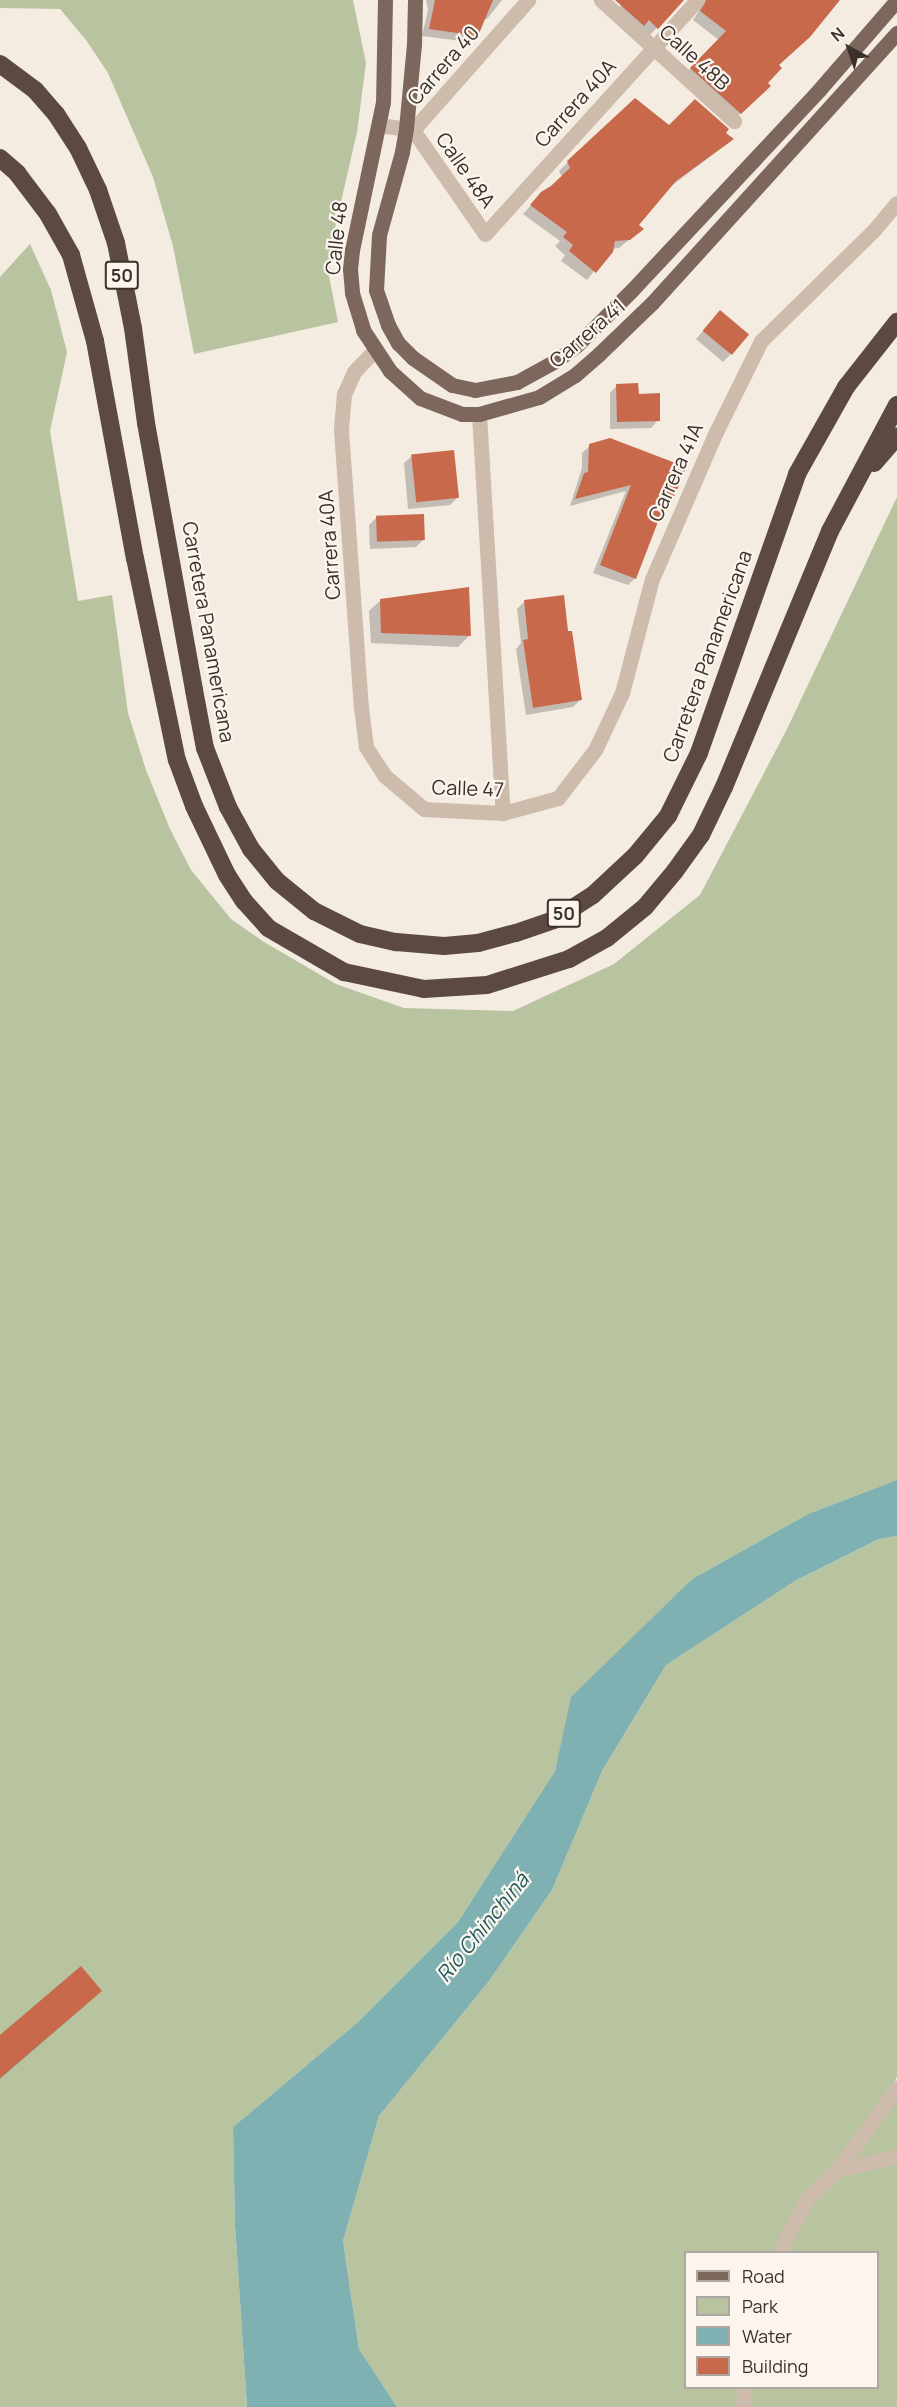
<!DOCTYPE html>
<meta charset="utf-8">
<style>
body{margin:0}
#map{position:relative;width:897px;height:2407px;overflow:hidden;background:#f4ebe1;font-family:Manrope,sans-serif}
div>[style]{position:absolute}
.green>*{inset:0;background:#b8c4a0}
.water>*{inset:0;background:#7fb0b2}
.shadow>*{inset:0;background:#0003}
.building>*{inset:0;background:#c8694b;transform-origin:0 0}
.minor>*{height:15px;margin:-7.5px;padding:0 7.5px;transform-origin:7.5px;border-radius:7.5px;background:#cdbbac}
.major>*{height:15px;margin:-7.5px;padding:0 7.5px;transform-origin:7.5px;border-radius:7.5px;background:#7d675c}
.highway>*{height:18px;margin:-9px;padding:0 9px;transform-origin:9px;border-radius:9px;background:#5c4a42}
span{translate:-50% -50%;white-space:nowrap;text-align:center;line-height:1.15;-webkit-text-stroke:4.5px #fbf5ee;paint-order:stroke}
.shield-label span{padding:2px 4px;background:#fbf5ee;border:2px solid;border-radius:4px;-webkit-text-stroke-width:0}
.shield-label{font-size:18px;color:#3b302b;font-weight:700}
.street-label{font-size:20px;color:#3b302b}
.water-label{font-size:21px;color:#1f5a5e;font-style:italic}
.legend{position:absolute;left:684px;top:2251px;width:195px;height:138px;box-sizing:border-box;background:#fbf5ee;border:2px solid #aea6a0;margin:0;padding:8px 10px;list-style:none;font-size:18px;color:#3b302b}
.legend li{display:flex;align-items:center;gap:12px;height:30px}
.legend b{width:30px;border:2px solid #aea6a0}
.north{position:absolute;left:819px;top:18px;width:60px;height:60px;-webkit-text-stroke:4px #fbf5ee;paint-order:stroke;rotate:320deg;font-size:16px;font-weight:700;line-height:24px;text-align:center;color:#3b302b}
.north::after{content:'';display:block;margin:auto;width:21px;height:27px;background:#3b302b;clip-path:polygon(50% 0,100% 100%,50% 72%,0 100%)}
</style>
<div id="map">
<div class="green">
<i style="clip-path:polygon(0 0,353px 0,366px 63px,357px 132px,332px 241px,329px 276px,338px 322px,194px 354px,173px 246px,153px 177px,108px 73px,86px 40px,60px 9px,0 8px)"></i>
<i style="clip-path:polygon(30px 244px,51px 290px,67px 352px,50px 431px,78px 601px,112px 595px,128px 713px,146px 770px,170px 829px,191px 870px,231px 919px,264px 942px,336px 984px,404px 1008px,513px 1011px,614px 964px,700px 895px,787px 729px,897px 497px,897px 1480px,808px 1514px,692px 1579px,572px 1697px,555px 1771px,458px 1922px,357px 2023px,233px 2127px,235px 2225px,247px 2407px,0 2407px,0 277px)"></i>
<i style="clip-path:polygon(evenodd,897px 1536px,897px 2077px,894px 2083px,897px 2097px,897px 2407px,397px 2407px,359px 2349px,343px 2241px,379px 2116px,489px 1981px,552px 1890px,602px 1771px,666px 1665px,795px 1581px,879px 1539px,897px 1536px,686px 2252px,878px 2252px,878px 2388px,686px 2388px,686px 2252px)"></i>
</div>
<div class="water">
<i style="clip-path:polygon(897px 1480px,897px 1536px,879px 1539px,795px 1581px,666px 1665px,602px 1771px,552px 1890px,489px 1981px,379px 2116px,343px 2241px,359px 2349px,397px 2407px,247px 2407px,235px 2225px,233px 2127px,357px 2023px,458px 1922px,555px 1771px,571px 1697px,692px 1579px,808px 1514px)"></i>
</div>
<div class="shadow">
<i style="clip-path:polygon(426px 0,502px 0,487px 19px,484px 19px,477px 35px,470px 42px,422px 36px,428px 10px)"></i>
<i style="clip-path:polygon(623px 0,683px 0,649px 36px,616px 16px)"></i>
<i style="clip-path:polygon(695px 0,839px 0,777px 66px,765px 83px,769px 86px,732px 121px,683px 76px,719px 40px,693px 20px,699px 11px)"></i>
<i style="clip-path:polygon(669px 127px,724px 133px,732px 140px,670px 187px,637px 225px,642px 229px,619px 248px,612px 249px,587px 280px,561px 261px,565px 255px,555px 246px,560px 241px,523px 214px,542px 193px,562px 177px,559px 171px,568px 162px)"></i>
<i style="clip-path:polygon(713px 320px,730px 355px,723px 362px,696px 339px)"></i>
<i style="clip-path:polygon(617px 385px,637px 396px,658px 420px,651px 428px,610px 429px,610px 393px)"></i>
<i style="clip-path:polygon(590px 446px,671px 502px,662px 509px,635px 578px,628px 585px,593px 573px,626px 491px,570px 506px,582px 468px,582px 453px)"></i>
<i style="clip-path:polygon(412px 456px,458px 497px,450px 505px,408px 509px,404px 463px)"></i>
<i style="clip-path:polygon(376px 518px,424px 539px,416px 547px,370px 549px,369px 525px)"></i>
<i style="clip-path:polygon(381px 600px,469px 636px,458px 647px,371px 643px,369px 611px)"></i>
<i style="clip-path:polygon(525px 601px,567px 633px,580px 700px,573px 707px,526px 715px,516px 649px,521px 643px,517px 609px)"></i>
<i style="clip-path:polygon(89px 2002px,0 2079px,0 2037px)"></i>
</div>
<div class="building">
<i style="clip-path:polygon(435px 0,493px 0,478px 36px,429px 29px)"></i>
<i style="clip-path:polygon(615px 0,684px 0,658px 29px,649px 20px,644px 26px)"></i>
<i style="clip-path:polygon(706px 0,840px 0,810px 37px,779px 65px,782px 68px,768px 83px,771px 86px,741px 114px,690px 68px,726px 31px,700px 11px)"></i>
<i style="clip-path:polygon(635px 98px,669px 125px,695px 99px,729px 129px,726px 133px,734px 139px,676px 181px,639px 225px,644px 229px,630px 240px,615px 241px,613px 252px,596px 273px,569px 251px,573px 245px,563px 237px,567px 232px,530px 205px,541px 192px,551px 186px,570px 168px,567px 161px)"></i>
<i style="left:720px;top:310px;width:38px;height:27px;rotate:40deg"></i>
<i style="clip-path:polygon(638px 383px,639px 394px,660px 393px,660px 421px,617px 422px,616px 384px)"></i>
<i style="clip-path:polygon(610px 438px,686px 467px,672px 503px,666px 501px,636px 579px,600px 565px,631px 485px,575px 499px,584px 473px,588px 472px,589px 444px)"></i>
<i style="left:454px;top:450px;width:48px;height:43px;rotate:84deg"></i>
<i style="left:424px;top:514px;width:26px;height:48px;rotate:88deg"></i>
<i style="clip-path:polygon(469px 587px,471px 636px,381px 633px,380px 599px)"></i>
<i style="clip-path:polygon(564px 595px,568px 631px,572px 631px,582px 700px,533px 708px,523px 640px,528px 639px,524px 600px)"></i>
<i style="clip-path:polygon(81px 1966px,102px 1991px,0 2078px,0 2035px)"></i>
</div>
<div class="minor">
<i style="left:601px;top:0;width:180px;rotate:42.3deg"></i>
<i style="left:379px;top:125px;width:34px;rotate:8deg"></i>
<i style="left:413px;top:130px;width:126px;rotate:55.3deg"></i>
<i style="left:485px;top:234px;width:316px;rotate:-47.8deg"></i>
<i style="left:413px;top:130px;width:174px;rotate:-48.5deg"></i>
<i style="left:375px;top:350px;width:30px;rotate:134deg"></i>
<i style="left:354px;top:372px;width:24px;rotate:114deg"></i>
<i style="left:344px;top:394px;width:36px;rotate:95deg"></i>
<i style="left:341px;top:430px;width:278px;rotate:85.9deg"></i>
<i style="left:361px;top:707px;width:40px;rotate:82.9deg"></i>
<i style="left:366px;top:747px;width:35px;rotate:57deg"></i>
<i style="left:385px;top:776px;width:51px;rotate:40.2deg"></i>
<i style="left:424px;top:809px;width:79px;rotate:2.9deg"></i>
<i style="left:503px;top:813px;width:57px;rotate:-15.3deg"></i>
<i style="left:558px;top:798px;width:61px;rotate:-52.4deg"></i>
<i style="left:595px;top:750px;width:63px;rotate:-64.7deg"></i>
<i style="left:622px;top:693px;width:118px;rotate:-75.3deg"></i>
<i style="left:652px;top:579px;width:158px;rotate:-66.5deg"></i>
<i style="left:715px;top:434px;width:104px;rotate:-63.7deg"></i>
<i style="left:761px;top:341px;width:158px;rotate:-44.5deg"></i>
<i style="left:874px;top:230px;width:35px;rotate:-50deg"></i>
<i style="left:479px;top:414px;width:400px;rotate:86.6deg"></i>
<i style="left:837px;top:2170px;width:62px;rotate:-13.1deg"></i>
<i style="left:779px;top:2252px;width:60px;rotate:-62.2deg"></i>
<i style="left:807px;top:2199px;width:42px;rotate:-44deg"></i>
<i style="left:837px;top:2170px;width:102px;rotate:-53.8deg"></i>
<i style="left:743px;top:2407px;width:19px;rotate:-84deg"></i>
</div>
<div class="major">
<i style="left:385px;top:0;width:102px;rotate:91.1deg"></i>
<i style="left:383px;top:102px;width:151px;rotate:101.8deg"></i>
<i style="left:352px;top:250px;width:19px;rotate:96deg"></i>
<i style="left:350px;top:269px;width:24px;rotate:85deg"></i>
<i style="left:352px;top:293px;width:39px;rotate:73deg"></i>
<i style="left:363px;top:330px;width:49px;rotate:56.6deg"></i>
<i style="left:390px;top:371px;width:40px;rotate:42deg"></i>
<i style="left:420px;top:398px;width:45px;rotate:20.9deg"></i>
<i style="left:462px;top:414px;width:17px"></i>
<i style="left:479px;top:414px;width:62px;rotate:-15.8deg"></i>
<i style="left:539px;top:397px;width:42px;rotate:-31.4deg"></i>
<i style="left:575px;top:375px;width:32px;rotate:-41deg"></i>
<i style="left:599px;top:354px;width:74px;rotate:-43.9deg"></i>
<i style="left:652px;top:303px;width:365px;rotate:-47.8deg"></i>
<i style="left:415px;top:0;width:44px;rotate:91.3deg"></i>
<i style="left:414px;top:44px;width:85px;rotate:95.4deg"></i>
<i style="left:406px;top:129px;width:23px;rotate:100deg"></i>
<i style="left:402px;top:152px;width:86px;rotate:105.5deg"></i>
<i style="left:379px;top:235px;width:55px;rotate:93.1deg"></i>
<i style="left:376px;top:290px;width:37px;rotate:71deg"></i>
<i style="left:388px;top:325px;width:21px;rotate:61deg"></i>
<i style="left:398px;top:343px;width:21px;rotate:45deg"></i>
<i style="left:413px;top:358px;width:47px;rotate:34.7deg"></i>
<i style="left:452px;top:385px;width:24px;rotate:12deg"></i>
<i style="left:475px;top:390px;width:43px;rotate:-10.8deg"></i>
<i style="left:517px;top:382px;width:46px;rotate:-28.8deg"></i>
<i style="left:557px;top:360px;width:25px;rotate:-37deg"></i>
<i style="left:577px;top:345px;width:78px;rotate:-45deg"></i>
<i style="left:632px;top:290px;width:274px;rotate:-46.9deg"></i>
<i style="left:819px;top:90px;width:119px;rotate:-49.1deg"></i>
</div>
<div class="highway">
<i style="left:0;top:64px;width:44px;rotate:36.6deg"></i>
<i style="left:35px;top:90px;width:32px;rotate:49deg"></i>
<i style="left:56px;top:114px;width:40px;rotate:57.1deg"></i>
<i style="left:78px;top:148px;width:47px;rotate:64.5deg"></i>
<i style="left:98px;top:190px;width:56px;rotate:71.2deg"></i>
<i style="left:116px;top:243px;width:87px;rotate:78.7deg"></i>
<i style="left:133px;top:328px;width:96px;rotate:82.2deg"></i>
<i style="left:146px;top:423px;width:271px;rotate:79.8deg"></i>
<i style="left:194px;top:690px;width:59px;rotate:79.3deg"></i>
<i style="left:205px;top:748px;width:63px;rotate:68.7deg"></i>
<i style="left:228px;top:807px;width:48px;rotate:61.3deg"></i>
<i style="left:251px;top:849px;width:41px;rotate:50.9deg"></i>
<i style="left:277px;top:881px;width:48px;rotate:39deg"></i>
<i style="left:314px;top:911px;width:51px;rotate:26.6deg"></i>
<i style="left:360px;top:934px;width:37px;rotate:13deg"></i>
<i style="left:396px;top:942px;width:48px;rotate:4.8deg"></i>
<i style="left:444px;top:946px;width:34px;rotate:-5deg"></i>
<i style="left:478px;top:943px;width:39px;rotate:-15deg"></i>
<i style="left:516px;top:933px;width:40px;rotate:-18.9deg"></i>
<i style="left:554px;top:920px;width:46px;rotate:-32.7deg"></i>
<i style="left:593px;top:895px;width:57px;rotate:-42.9deg"></i>
<i style="left:635px;top:856px;width:52px;rotate:-50.5deg"></i>
<i style="left:668px;top:816px;width:70px;rotate:-63.8deg"></i>
<i style="left:699px;top:753px;width:296px;rotate:-70.6deg"></i>
<i style="left:797px;top:474px;width:100px;rotate:-60.6deg"></i>
<i style="left:846px;top:387px;width:83px;rotate:-51.9deg"></i>
<i style="left:0;top:158px;width:23px;rotate:41deg"></i>
<i style="left:17px;top:173px;width:51px;rotate:52.9deg"></i>
<i style="left:48px;top:214px;width:47px;rotate:60.7deg"></i>
<i style="left:71px;top:255px;width:89px;rotate:74.4deg"></i>
<i style="left:95px;top:341px;width:221px;rotate:79.6deg"></i>
<i style="left:135px;top:558px;width:206px;rotate:78.3deg"></i>
<i style="left:177px;top:760px;width:49px;rotate:69.7deg"></i>
<i style="left:194px;top:806px;width:76px;rotate:64.4deg"></i>
<i style="left:227px;top:875px;width:31px;rotate:57deg"></i>
<i style="left:244px;top:901px;width:36px;rotate:48deg"></i>
<i style="left:268px;top:928px;width:88px;rotate:30.1deg"></i>
<i style="left:344px;top:972px;width:82px;rotate:12deg"></i>
<i style="left:424px;top:989px;width:63px;rotate:-3.6deg"></i>
<i style="left:487px;top:985px;width:86px;rotate:-17.6deg"></i>
<i style="left:569px;top:959px;width:43px;rotate:-28.9deg"></i>
<i style="left:607px;top:938px;width:49px;rotate:-39.2deg"></i>
<i style="left:645px;top:907px;width:47px;rotate:-50.2deg"></i>
<i style="left:675px;top:871px;width:44px;rotate:-54.2deg"></i>
<i style="left:701px;top:835px;width:53px;rotate:-64.4deg"></i>
<i style="left:724px;top:787px;width:277px;rotate:-67.5deg"></i>
<i style="left:830px;top:531px;width:143px;rotate:-62deg"></i>
<i style="left:874px;top:463px;width:35px;rotate:-49deg"></i>
</div>
<div class="shield-label">
<span style="left:122px;top:275px">50</span>
<span style="left:564px;top:913px">50</span>
</div>
<div class="street-label">
<span style="left:695px;top:57px;rotate:42deg">Calle 48B</span>
<span style="left:443px;top:65px;rotate:-49deg">Carrera 40</span>
<span style="left:575px;top:103px;rotate:-48deg">Carrera 40A</span>
<span style="left:466px;top:170px;rotate:55deg">Calle 48A</span>
<span style="left:336px;top:238px;rotate:-84deg">Calle 48</span>
<span style="left:587px;top:333px;rotate:-41deg">Carrera 41</span>
<span style="left:675px;top:472px;rotate:-66deg">Carrera 41A</span>
<span style="left:329px;top:545px;rotate:-94deg">Carrera 40A</span>
<span style="left:209px;top:632px;rotate:80deg">Carretera Panamericana</span>
<span style="left:707px;top:656px;rotate:-70deg">Carretera Panamericana</span>
<span style="left:468px;top:788px;rotate:2deg">Calle 47</span>
</div>
<div class="water-label">
<span style="left:482px;top:1927px;rotate:-51deg">Río Chinchiná</span>
</div>
<ul class="legend">
<li><b style="height:8px;background:#7d675c"></b>Road</li>
<li><b style="height:16px;background:#b8c4a0"></b>Park</li>
<li><b style="height:16px;background:#7fb0b2"></b>Water</li>
<li><b style="height:16px;background:#c8694b"></b>Building</li>
</ul>
<div class="north">N</div>
</div>
